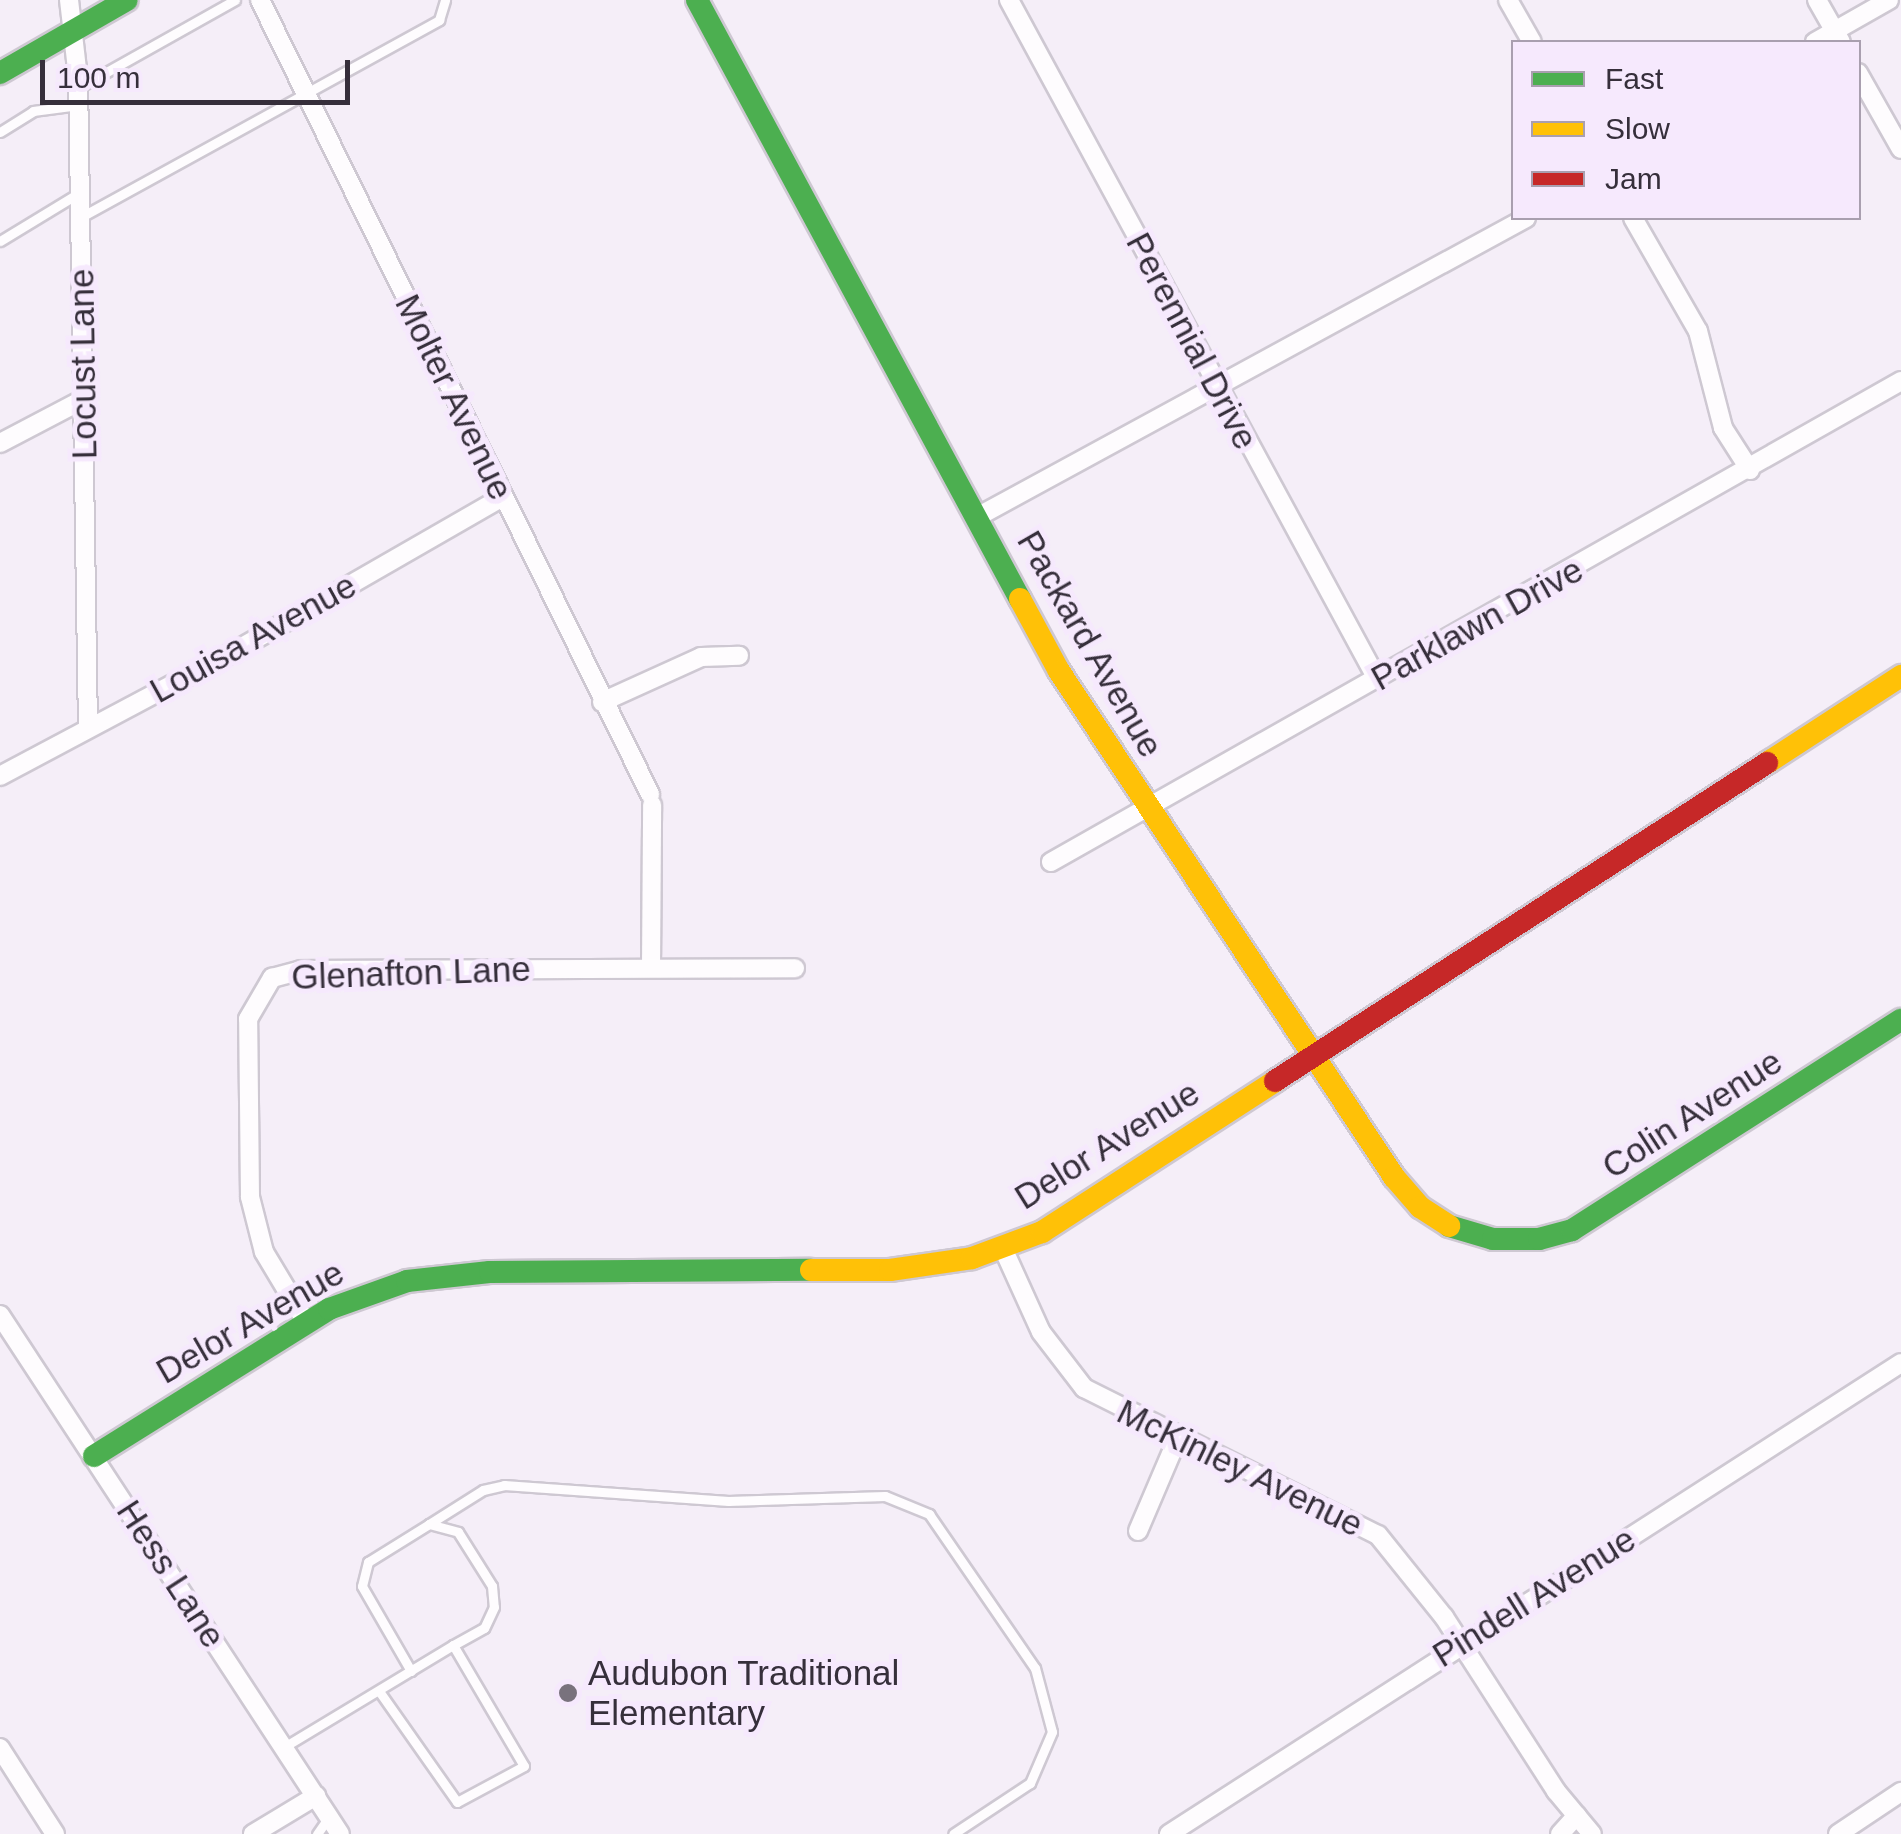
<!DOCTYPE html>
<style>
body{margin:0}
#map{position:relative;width:1901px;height:1834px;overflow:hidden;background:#f5eef8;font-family:Arial,sans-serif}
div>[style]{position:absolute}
.roads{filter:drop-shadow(2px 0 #cec8d2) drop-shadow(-2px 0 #cec8d2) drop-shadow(0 2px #cec8d2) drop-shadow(0 -2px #cec8d2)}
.lane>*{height:9px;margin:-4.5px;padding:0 4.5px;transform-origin:4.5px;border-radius:4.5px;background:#fefcfe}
.street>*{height:18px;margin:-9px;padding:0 9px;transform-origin:9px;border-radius:9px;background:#fefcfe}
.fast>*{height:22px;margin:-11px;padding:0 11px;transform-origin:11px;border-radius:11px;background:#4caf50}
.slow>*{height:22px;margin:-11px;padding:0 11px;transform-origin:11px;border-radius:11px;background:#ffc107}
.jam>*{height:22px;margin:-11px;padding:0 11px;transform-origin:11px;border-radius:11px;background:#c62828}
.dots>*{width:28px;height:28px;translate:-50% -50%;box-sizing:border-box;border:5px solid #f6e9fd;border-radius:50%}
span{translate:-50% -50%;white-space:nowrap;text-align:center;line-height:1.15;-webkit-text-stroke:10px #f6e9fd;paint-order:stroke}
.street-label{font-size:35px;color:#362f3b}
.poi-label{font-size:35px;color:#362f3b}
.left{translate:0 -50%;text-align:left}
.legend{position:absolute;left:1511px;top:40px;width:350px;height:180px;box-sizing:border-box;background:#f6e9fd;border:2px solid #a99faf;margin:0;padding:12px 18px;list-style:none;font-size:30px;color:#362f3b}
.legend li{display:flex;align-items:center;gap:20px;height:50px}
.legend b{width:50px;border:2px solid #a99faf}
.scale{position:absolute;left:40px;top:60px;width:310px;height:45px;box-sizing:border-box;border:5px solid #362f3b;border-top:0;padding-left:12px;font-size:30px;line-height:35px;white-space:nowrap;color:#362f3b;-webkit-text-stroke:8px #f6e9fd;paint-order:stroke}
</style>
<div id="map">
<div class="roads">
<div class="lane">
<i style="left:78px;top:88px;width:180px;rotate:-29.3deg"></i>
<i style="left:0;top:132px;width:39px;rotate:-32deg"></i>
<i style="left:33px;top:111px;width:46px;rotate:-7.4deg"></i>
<i style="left:81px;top:217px;width:409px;rotate:-28.8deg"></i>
<i style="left:439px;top:20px;width:21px;rotate:-73deg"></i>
<i style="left:0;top:241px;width:92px;rotate:-31.3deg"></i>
<i style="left:429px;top:1524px;width:64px;rotate:-32.2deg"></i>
<i style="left:483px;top:1490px;width:22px;rotate:-13deg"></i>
<i style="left:504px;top:1485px;width:225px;rotate:4.1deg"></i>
<i style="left:728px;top:1501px;width:157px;rotate:-1.8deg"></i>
<i style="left:885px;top:1496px;width:48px;rotate:22.2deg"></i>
<i style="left:929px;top:1514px;width:187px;rotate:55.5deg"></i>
<i style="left:1035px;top:1668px;width:66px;rotate:75.1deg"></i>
<i style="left:1052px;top:1732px;width:56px;rotate:113.3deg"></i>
<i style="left:1030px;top:1783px;width:92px;rotate:146.5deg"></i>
<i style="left:411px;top:1671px;width:98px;rotate:-120deg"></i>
<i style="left:362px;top:1586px;width:25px;rotate:-76deg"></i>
<i style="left:368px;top:1562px;width:72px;rotate:-31.9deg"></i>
<i style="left:429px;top:1524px;width:30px;rotate:15deg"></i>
<i style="left:458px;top:1532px;width:64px;rotate:57.8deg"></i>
<i style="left:492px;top:1586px;width:21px;rotate:85deg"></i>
<i style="left:494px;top:1607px;width:23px;rotate:115deg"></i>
<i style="left:484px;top:1628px;width:35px;rotate:151deg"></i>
<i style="left:284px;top:1747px;width:197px;rotate:-31.1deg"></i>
<i style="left:453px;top:1645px;width:140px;rotate:59.6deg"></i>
<i style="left:524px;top:1766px;width:76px;rotate:151.8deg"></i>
<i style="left:457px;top:1802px;width:136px;rotate:-125.1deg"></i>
<i style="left:317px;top:1834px;width:21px;rotate:-55deg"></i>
</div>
<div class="street">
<i style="left:69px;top:0;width:79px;rotate:83.4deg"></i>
<i style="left:78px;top:78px;width:650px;rotate:89.12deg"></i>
<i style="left:260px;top:0;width:885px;rotate:63.84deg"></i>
<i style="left:1009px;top:0;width:772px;rotate:61.54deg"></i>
<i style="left:1508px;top:0;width:48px;rotate:60.3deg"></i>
<i style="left:1817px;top:0;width:48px;rotate:60.3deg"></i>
<i style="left:1815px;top:42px;width:85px;rotate:-29.6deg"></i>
<i style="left:1858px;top:73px;width:87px;rotate:60.5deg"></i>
<i style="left:1633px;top:218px;width:130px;rotate:60.1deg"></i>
<i style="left:1698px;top:331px;width:100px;rotate:75.5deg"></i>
<i style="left:1723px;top:428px;width:50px;rotate:57.3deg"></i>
<i style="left:0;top:443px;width:95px;rotate:-27.6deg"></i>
<i style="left:977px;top:517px;width:625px;rotate:-28.57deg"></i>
<i style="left:602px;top:702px;width:109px;rotate:-24.4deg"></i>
<i style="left:701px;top:657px;width:38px;rotate:-2deg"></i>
<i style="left:0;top:776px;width:258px;rotate:-28deg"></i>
<i style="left:228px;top:655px;width:317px;rotate:-29.9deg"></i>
<i style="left:1051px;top:862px;width:977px;rotate:-29.5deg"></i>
<i style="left:651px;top:968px;width:163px;rotate:-89.6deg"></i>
<i style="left:1002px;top:1246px;width:94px;rotate:65.6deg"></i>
<i style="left:1041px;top:1332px;width:71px;rotate:52.5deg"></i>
<i style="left:1084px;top:1388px;width:329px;rotate:26.6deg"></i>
<i style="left:1378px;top:1535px;width:105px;rotate:51.2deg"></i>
<i style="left:1444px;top:1617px;width:207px;rotate:57.2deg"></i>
<i style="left:1556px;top:1791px;width:56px;rotate:50.1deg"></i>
<i style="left:0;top:1315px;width:620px;rotate:56.77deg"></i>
<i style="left:306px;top:1322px;width:82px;rotate:-121deg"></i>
<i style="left:264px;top:1252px;width:57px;rotate:-104.3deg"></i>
<i style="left:250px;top:1197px;width:178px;rotate:-90.6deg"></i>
<i style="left:248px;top:1019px;width:48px;rotate:-59.7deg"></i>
<i style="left:272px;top:978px;width:30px;rotate:-15deg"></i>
<i style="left:301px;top:970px;width:494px;rotate:-0.2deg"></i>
<i style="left:1138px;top:1531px;width:102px;rotate:-66.9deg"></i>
<i style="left:0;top:1748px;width:102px;rotate:57.4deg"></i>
<i style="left:253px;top:1834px;width:74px;rotate:-31.1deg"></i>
<i style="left:1169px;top:1834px;width:870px;rotate:-32.76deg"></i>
<i style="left:1560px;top:1834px;width:25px;rotate:-48deg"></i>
<i style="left:1838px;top:1834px;width:76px;rotate:-33.7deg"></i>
</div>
<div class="fast">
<i style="left:697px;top:0;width:681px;rotate:61.67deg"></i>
<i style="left:0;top:73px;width:146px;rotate:-29.9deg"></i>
<i style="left:1449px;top:1226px;width:46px;rotate:16.5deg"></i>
<i style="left:1493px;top:1239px;width:46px"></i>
<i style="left:1539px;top:1239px;width:34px;rotate:-15deg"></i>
<i style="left:1572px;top:1230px;width:390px;rotate:-32.6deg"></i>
<i style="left:94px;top:1456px;width:277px;rotate:-32deg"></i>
<i style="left:329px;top:1309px;width:83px;rotate:-19.7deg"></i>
<i style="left:407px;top:1281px;width:83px;rotate:-6.2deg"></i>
<i style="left:490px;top:1272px;width:321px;rotate:-0.4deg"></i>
</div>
<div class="slow">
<i style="left:1020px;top:599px;width:82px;rotate:61.6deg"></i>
<i style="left:1059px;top:671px;width:607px;rotate:56.49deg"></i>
<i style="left:1394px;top:1177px;width:40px;rotate:49deg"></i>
<i style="left:1420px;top:1207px;width:35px;rotate:33deg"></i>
<i style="left:1767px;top:763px;width:160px;rotate:-33deg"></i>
<i style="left:811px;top:1270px;width:79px"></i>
<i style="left:890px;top:1270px;width:83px;rotate:-8.3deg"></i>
<i style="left:972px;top:1258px;width:75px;rotate:-20.4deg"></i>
<i style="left:1042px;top:1232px;width:278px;rotate:-32.9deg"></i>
</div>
<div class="jam">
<i style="left:1275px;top:1081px;width:586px;rotate:-32.88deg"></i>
</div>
</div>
<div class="dots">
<i style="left:568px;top:1693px;background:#79727d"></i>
</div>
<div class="street-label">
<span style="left:1192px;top:341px;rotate:62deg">Perennial Drive</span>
<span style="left:83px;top:364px;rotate:-91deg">Locust Lane</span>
<span style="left:454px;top:397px;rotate:64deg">Molter Avenue</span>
<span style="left:1477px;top:624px;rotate:-29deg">Parklawn Drive</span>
<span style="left:253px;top:638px;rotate:-29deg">Louisa Avenue</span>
<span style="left:1090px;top:644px;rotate:60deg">Packard Avenue</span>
<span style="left:411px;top:973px;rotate:-2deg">Glenafton Lane</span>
<span style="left:1692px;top:1114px;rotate:-33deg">Colin Avenue</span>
<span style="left:1107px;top:1145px;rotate:-32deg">Delor Avenue</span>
<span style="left:250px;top:1322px;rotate:-30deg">Delor Avenue</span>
<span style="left:1240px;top:1468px;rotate:26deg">McKinley Avenue</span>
<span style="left:171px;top:1574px;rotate:57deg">Hess Lane</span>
<span style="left:1534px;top:1597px;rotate:-32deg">Pindell Avenue</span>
</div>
<div class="poi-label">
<span class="left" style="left:588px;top:1693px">Audubon Traditional<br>Elementary</span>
</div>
<ul class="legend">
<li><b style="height:12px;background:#4caf50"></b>Fast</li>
<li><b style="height:12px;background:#ffc107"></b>Slow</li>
<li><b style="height:12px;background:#c62828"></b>Jam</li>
</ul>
<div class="scale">100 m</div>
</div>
